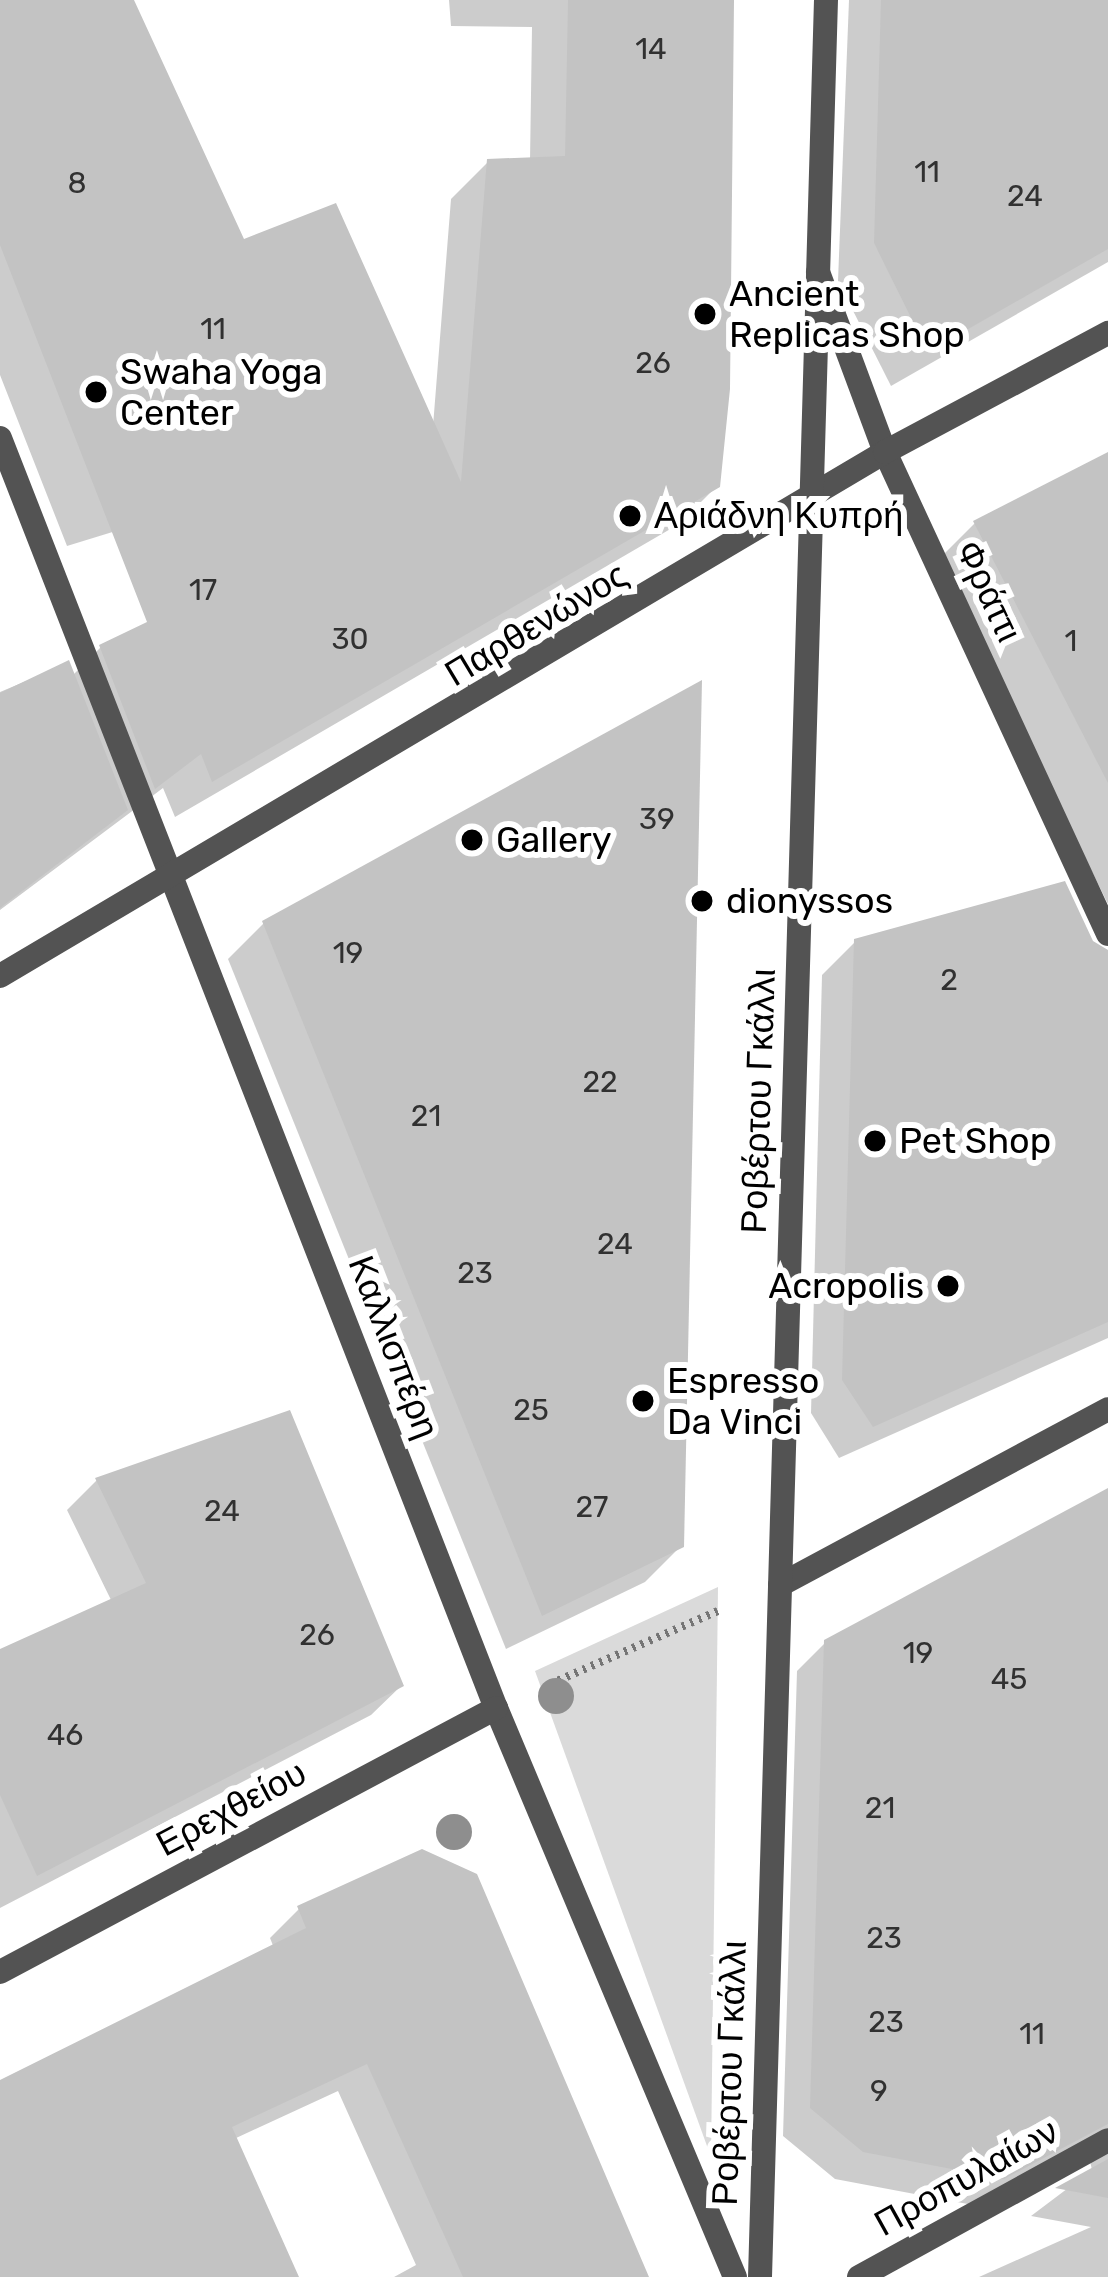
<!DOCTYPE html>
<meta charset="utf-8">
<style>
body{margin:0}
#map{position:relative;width:1108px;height:2277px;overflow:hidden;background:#fff;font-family:Rubik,sans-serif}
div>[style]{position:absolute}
.green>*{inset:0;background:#dadada}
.shadow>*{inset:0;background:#0003}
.building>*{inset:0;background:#c3c3c3}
.path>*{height:8px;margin-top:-4px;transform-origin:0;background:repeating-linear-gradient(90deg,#757575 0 3px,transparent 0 9px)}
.minor>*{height:24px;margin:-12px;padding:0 12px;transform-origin:12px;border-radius:12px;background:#535353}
.tertiary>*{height:24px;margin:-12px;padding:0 12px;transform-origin:12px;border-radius:12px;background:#535353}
.trees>*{width:36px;height:36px;margin:-18px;border-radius:50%;background:#8e8e8e}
.dots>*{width:33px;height:33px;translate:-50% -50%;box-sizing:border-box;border:6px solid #fff;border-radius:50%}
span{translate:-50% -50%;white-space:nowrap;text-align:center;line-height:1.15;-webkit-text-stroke:12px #fff;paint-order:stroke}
.number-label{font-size:30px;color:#313131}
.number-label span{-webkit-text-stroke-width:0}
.poi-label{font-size:36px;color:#000}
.left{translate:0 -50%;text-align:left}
.right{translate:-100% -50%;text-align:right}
.street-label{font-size:36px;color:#000}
</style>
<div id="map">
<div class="green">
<i style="clip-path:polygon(718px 1587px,711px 2157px,535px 1671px)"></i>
</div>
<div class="shadow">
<i style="clip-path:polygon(0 0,132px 0,242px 243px,389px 447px,67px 546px,0 375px)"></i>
<i style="clip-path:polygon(449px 0,732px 0,717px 486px,679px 524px,175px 817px,163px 788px,0 910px,0 692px,67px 664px,72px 676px,100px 648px,428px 489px,451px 199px,488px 162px,530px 160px,532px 27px,451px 26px)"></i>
<i style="clip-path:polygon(849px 0,1056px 0,1108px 44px,1108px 262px,891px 386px,838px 281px)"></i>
<i style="clip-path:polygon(1108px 455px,1108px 904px,938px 560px,975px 523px)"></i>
<i style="clip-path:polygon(264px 923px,681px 1546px,645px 1582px,506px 1649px,228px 959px)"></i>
<i style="clip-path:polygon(855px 942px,1108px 1118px,1108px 1338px,839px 1458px,811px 1413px,822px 975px)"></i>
<i style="clip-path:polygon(97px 1480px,401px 1686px,371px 1715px,0 1908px,0 1652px,112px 1602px,67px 1510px)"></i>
<i style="clip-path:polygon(1108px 1490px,1108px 2277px,979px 2277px,1091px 2227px,1031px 2216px,1092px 2170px,1088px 2152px,973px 2205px,835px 2179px,783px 2136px,797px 1671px,826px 1642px)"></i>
<i style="clip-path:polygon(299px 1909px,646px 2277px,394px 2277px,416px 2265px,338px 2091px,234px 2139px,296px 2277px,0 2277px,0 2087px,274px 1948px,270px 1938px)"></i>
</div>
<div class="building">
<i style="clip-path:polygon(0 0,134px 0,244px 239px,336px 203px,461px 482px,487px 159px,565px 156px,568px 0,734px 0,730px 389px,720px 487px,212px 782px,201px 754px,155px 789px,99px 645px,147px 622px,0 245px)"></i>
<i style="clip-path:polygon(881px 0,1108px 0,1108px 249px,928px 352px,874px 243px)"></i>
<i style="clip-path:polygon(1108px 452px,1108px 783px,973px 521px)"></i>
<i style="clip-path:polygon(69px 660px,128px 810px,0 908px,0 693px)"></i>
<i style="clip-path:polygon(702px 680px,684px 1547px,542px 1616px,262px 921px)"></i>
<i style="clip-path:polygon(1065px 881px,1093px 941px,1108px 950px,1108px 1322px,873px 1427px,842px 1380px,854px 939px)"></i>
<i style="clip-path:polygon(290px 1410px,404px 1686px,37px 1876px,0 1795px,0 1649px,146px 1583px,95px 1478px)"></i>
<i style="clip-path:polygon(1108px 1488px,1108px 2124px,1004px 2179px,863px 2152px,810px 2108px,824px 1640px)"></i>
<i style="clip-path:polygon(422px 1849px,477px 1874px,649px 2277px,463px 2277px,367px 2064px,232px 2127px,299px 2277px,0 2277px,0 2080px,306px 1928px,297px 1906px)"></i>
<i style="clip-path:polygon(1108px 2159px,1108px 2198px,1055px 2188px)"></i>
</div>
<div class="path">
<i style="left:550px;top:1684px;width:183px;rotate:-23.5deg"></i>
</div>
<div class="minor">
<i style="left:818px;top:272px;width:192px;rotate:69.6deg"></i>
<i style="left:885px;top:452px;width:531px;rotate:65.17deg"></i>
<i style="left:0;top:438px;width:1363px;rotate:68.67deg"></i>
<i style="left:496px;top:1708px;width:617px;rotate:67.22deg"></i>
<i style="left:0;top:976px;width:1028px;rotate:-30.63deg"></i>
<i style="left:885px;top:452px;width:253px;rotate:-28.1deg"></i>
<i style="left:780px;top:1585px;width:372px;rotate:-28.2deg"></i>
<i style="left:0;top:1972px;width:562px;rotate:-28.02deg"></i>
</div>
<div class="tertiary">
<i style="left:760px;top:2277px;width:2278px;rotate:-88.34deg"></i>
<i style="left:859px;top:2277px;width:284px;rotate:-28.8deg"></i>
</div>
<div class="trees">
<i style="left:556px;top:1696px"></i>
<i style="left:454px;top:1832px"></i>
</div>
<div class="dots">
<i style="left:705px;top:314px;background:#000"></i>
<i style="left:96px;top:392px;background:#000"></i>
<i style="left:630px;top:516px;background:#000"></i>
<i style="left:472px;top:840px;background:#000"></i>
<i style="left:702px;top:901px;background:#000"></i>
<i style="left:875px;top:1141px;background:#000"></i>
<i style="left:948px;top:1286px;background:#000"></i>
<i style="left:643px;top:1401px;background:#000"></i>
</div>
<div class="number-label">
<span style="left:651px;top:49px">14</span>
<span style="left:927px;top:172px">11</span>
<span style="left:77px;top:183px">8</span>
<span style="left:1025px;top:196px">24</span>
<span style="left:213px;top:329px">11</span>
<span style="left:653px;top:363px">26</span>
<span style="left:203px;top:590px">17</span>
<span style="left:350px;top:639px">30</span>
<span style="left:1071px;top:641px">1</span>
<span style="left:657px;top:819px">39</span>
<span style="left:348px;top:953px">19</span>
<span style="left:949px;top:980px">2</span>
<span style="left:600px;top:1082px">22</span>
<span style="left:426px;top:1116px">21</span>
<span style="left:615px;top:1244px">24</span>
<span style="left:475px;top:1273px">23</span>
<span style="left:531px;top:1410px">25</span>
<span style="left:592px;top:1507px">27</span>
<span style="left:222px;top:1511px">24</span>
<span style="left:317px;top:1635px">26</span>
<span style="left:918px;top:1653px">19</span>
<span style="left:1009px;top:1679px">45</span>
<span style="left:65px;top:1735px">46</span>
<span style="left:880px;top:1808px">21</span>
<span style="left:884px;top:1938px">23</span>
<span style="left:886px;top:2022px">23</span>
<span style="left:1032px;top:2034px">11</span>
<span style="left:879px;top:2091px">9</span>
</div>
<div class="poi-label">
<span class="left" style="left:729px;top:314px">Ancient<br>Replicas Shop</span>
<span class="left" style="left:120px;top:392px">Swaha Yoga<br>Center</span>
<span class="left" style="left:654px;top:516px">Αριάδνη Κυπρή</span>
<span class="left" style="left:496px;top:840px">Gallery</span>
<span class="left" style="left:726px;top:901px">dionyssos</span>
<span class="left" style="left:899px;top:1141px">Pet Shop</span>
<span class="right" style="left:924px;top:1286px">Acropolis</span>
<span class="left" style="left:667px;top:1401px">Espresso<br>Da Vinci</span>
</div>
<div class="street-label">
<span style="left:989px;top:591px;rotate:65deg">Φράττι</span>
<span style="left:536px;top:624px;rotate:-31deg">Παρθενώνος</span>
<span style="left:758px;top:1101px;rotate:-88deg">Ροβέρτου Γκάλλι</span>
<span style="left:394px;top:1347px;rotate:69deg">Καλλισπέρη</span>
<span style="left:231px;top:1808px;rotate:-28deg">Ερεχθείου</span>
<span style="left:729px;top:2073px;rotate:-88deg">Ροβέρτου Γκάλλι</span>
<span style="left:966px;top:2177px;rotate:-29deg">Προπυλαίων</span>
</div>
</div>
